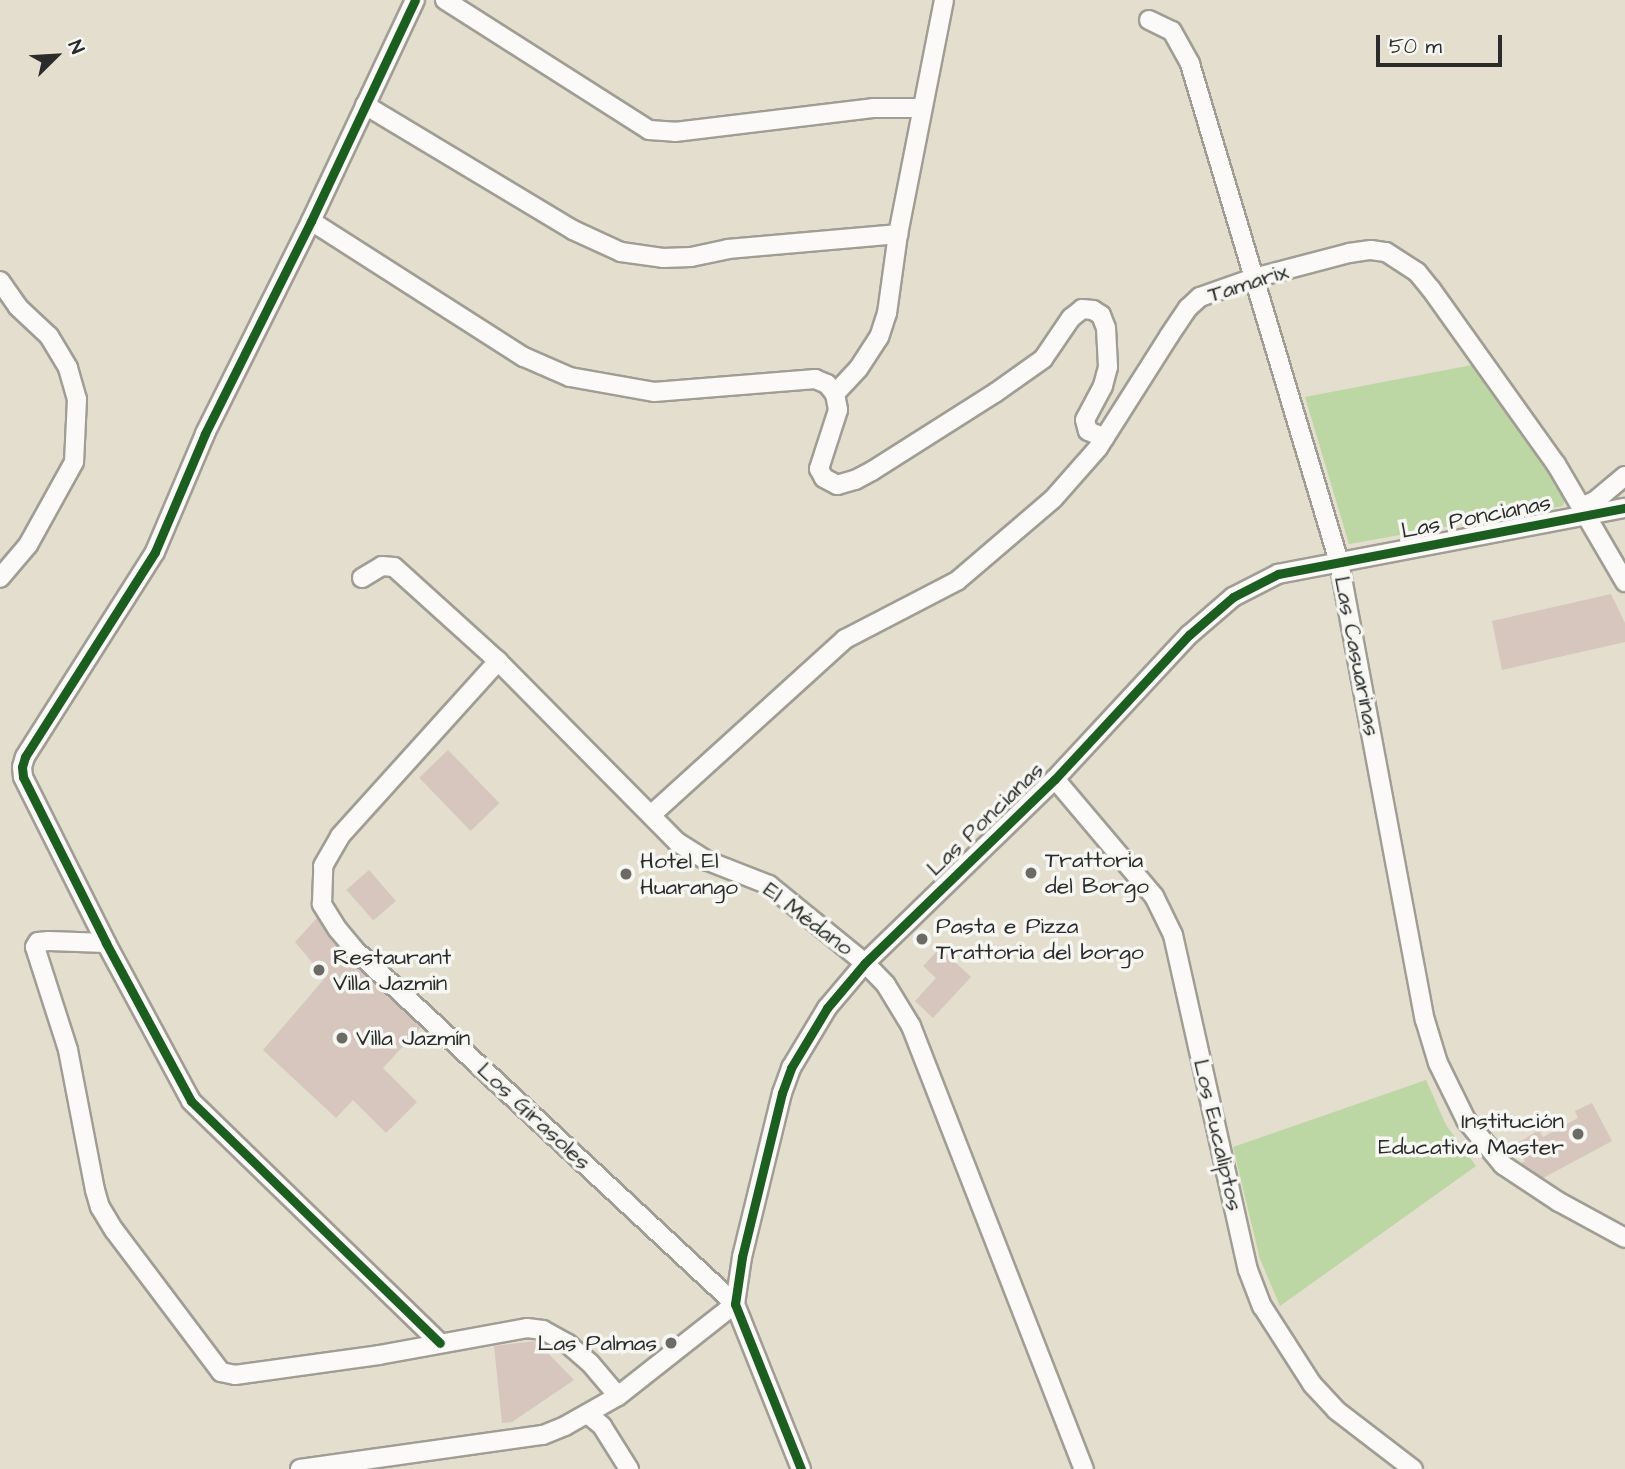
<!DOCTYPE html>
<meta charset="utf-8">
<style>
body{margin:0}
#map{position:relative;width:1625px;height:1469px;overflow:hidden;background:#e3decd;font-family:"Architects Daughter",sans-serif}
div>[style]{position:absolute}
.green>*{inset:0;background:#bcd7a4}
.building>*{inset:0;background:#d7c6bd;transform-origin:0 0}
.roads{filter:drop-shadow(2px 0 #a09e94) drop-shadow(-2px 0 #a09e94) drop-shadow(0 2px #a09e94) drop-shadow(0 -2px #a09e94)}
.minor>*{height:18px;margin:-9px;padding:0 9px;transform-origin:9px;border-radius:9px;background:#fbfaf8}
.cycleway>*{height:9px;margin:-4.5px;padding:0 4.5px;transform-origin:4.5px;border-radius:4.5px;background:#1b5e20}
.dots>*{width:19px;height:19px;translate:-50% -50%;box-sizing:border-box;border:4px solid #f6f6f2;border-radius:50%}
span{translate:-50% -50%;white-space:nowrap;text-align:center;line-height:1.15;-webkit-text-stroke:7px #f6f6f2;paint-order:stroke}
.street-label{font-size:23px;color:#2b2b2b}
.poi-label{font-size:23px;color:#2b2b2b}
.left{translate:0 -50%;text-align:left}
.right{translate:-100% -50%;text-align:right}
.north{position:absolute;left:21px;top:21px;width:70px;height:70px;-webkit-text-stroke:5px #f6f6f2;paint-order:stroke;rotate:66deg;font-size:19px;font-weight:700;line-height:28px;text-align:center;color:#2b2b2b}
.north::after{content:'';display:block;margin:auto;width:24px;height:32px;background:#2b2b2b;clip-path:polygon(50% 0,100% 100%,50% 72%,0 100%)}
.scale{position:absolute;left:1376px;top:35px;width:126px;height:32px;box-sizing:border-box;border:4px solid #2b2b2b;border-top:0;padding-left:9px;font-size:21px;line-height:24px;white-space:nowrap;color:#2b2b2b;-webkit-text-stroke:5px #f6f6f2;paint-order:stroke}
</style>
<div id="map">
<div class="green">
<i style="clip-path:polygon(1472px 365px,1566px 498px,1563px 506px,1349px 544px,1305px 397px)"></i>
<i style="clip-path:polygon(1426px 1080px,1446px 1125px,1476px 1166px,1280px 1306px,1260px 1259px,1233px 1147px)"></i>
</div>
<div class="building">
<i style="clip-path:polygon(1611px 594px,1625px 623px,1625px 642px,1502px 670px,1492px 621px)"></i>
<i style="left:448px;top:750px;width:74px;height:40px;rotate:46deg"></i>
<i style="left:369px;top:870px;width:41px;height:30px;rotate:49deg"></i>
<i style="clip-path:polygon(317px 918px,346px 957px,421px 1027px,383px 1068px,417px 1102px,386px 1133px,353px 1100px,336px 1118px,263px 1050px,325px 978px,295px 942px)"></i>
<i style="clip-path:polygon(940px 948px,971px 977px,933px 1018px,915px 1001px,936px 978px,923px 966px)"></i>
<i style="clip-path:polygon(1592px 1103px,1612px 1141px,1543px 1178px,1521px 1163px,1525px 1161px,1516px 1144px,1539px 1130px,1543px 1137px,1578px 1118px,1575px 1111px)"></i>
<i style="clip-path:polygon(536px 1341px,574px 1380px,512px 1422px,502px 1423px,494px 1346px)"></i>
</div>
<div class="roads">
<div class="minor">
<i style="left:415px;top:0;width:244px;rotate:115.2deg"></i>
<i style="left:311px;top:221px;width:238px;rotate:116.5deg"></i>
<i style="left:205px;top:434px;width:128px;rotate:113deg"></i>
<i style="left:155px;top:552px;width:243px;rotate:122.4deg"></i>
<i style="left:25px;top:757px;width:10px;rotate:107deg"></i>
<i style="left:22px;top:767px;width:10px;rotate:84deg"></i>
<i style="left:23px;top:777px;width:186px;rotate:63.4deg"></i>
<i style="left:106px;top:943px;width:179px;rotate:61.7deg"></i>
<i style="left:191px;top:1101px;width:347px;rotate:44.2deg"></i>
<i style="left:445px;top:0;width:242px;rotate:32.5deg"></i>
<i style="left:649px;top:130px;width:26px;rotate:4deg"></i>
<i style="left:675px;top:132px;width:199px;rotate:-6.9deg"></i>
<i style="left:873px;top:108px;width:49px"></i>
<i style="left:944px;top:0;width:238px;rotate:101.1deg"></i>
<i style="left:898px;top:234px;width:80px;rotate:97.9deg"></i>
<i style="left:887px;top:313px;width:25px;rotate:108deg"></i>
<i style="left:879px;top:337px;width:38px;rotate:123deg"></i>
<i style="left:858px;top:369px;width:34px;rotate:133deg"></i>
<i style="left:835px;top:394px;width:16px;rotate:79deg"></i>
<i style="left:838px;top:410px;width:62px;rotate:107.9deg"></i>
<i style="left:819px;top:469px;width:10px;rotate:61deg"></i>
<i style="left:824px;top:478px;width:15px;rotate:28deg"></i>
<i style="left:837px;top:485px;width:19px;rotate:-16deg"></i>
<i style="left:855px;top:480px;width:19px;rotate:-28deg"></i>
<i style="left:872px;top:471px;width:146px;rotate:-32.4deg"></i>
<i style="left:995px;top:393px;width:59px;rotate:-35.3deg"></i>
<i style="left:1043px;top:359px;width:50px;rotate:-55.7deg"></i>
<i style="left:1071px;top:318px;width:14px;rotate:-39deg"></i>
<i style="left:1082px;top:309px;width:11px;rotate:5deg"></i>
<i style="left:1093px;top:310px;width:9px;rotate:32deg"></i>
<i style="left:1101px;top:315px;width:14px;rotate:69deg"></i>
<i style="left:1106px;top:328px;width:39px;rotate:87deg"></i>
<i style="left:1108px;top:367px;width:20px;rotate:105deg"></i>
<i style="left:1103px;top:386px;width:38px;rotate:118deg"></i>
<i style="left:1085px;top:420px;width:11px;rotate:75deg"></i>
<i style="left:1088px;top:431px;width:18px;rotate:22deg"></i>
<i style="left:1149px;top:20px;width:25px;rotate:26deg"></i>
<i style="left:1172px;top:31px;width:38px;rotate:61deg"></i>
<i style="left:1190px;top:64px;width:520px;rotate:73.34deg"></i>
<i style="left:1339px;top:562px;width:466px;rotate:79.4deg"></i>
<i style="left:1425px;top:1020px;width:45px;rotate:73.2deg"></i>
<i style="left:1438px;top:1063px;width:64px;rotate:63.8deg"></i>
<i style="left:1466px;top:1120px;width:58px;rotate:50.6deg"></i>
<i style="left:1503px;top:1165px;width:67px;rotate:33.5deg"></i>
<i style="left:1559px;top:1202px;width:75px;rotate:28.6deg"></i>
<i style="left:365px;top:105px;width:243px;rotate:31deg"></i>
<i style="left:573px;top:230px;width:53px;rotate:24.6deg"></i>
<i style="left:621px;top:252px;width:42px;rotate:8.1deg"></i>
<i style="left:663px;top:258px;width:28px;rotate:-2deg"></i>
<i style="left:691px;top:257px;width:38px;rotate:-12deg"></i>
<i style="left:728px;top:249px;width:171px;rotate:-5deg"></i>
<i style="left:311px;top:221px;width:253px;rotate:32.6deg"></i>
<i style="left:524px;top:357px;width:50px;rotate:23.5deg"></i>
<i style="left:570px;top:377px;width:85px;rotate:10.1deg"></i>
<i style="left:654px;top:392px;width:162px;rotate:-4.6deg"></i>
<i style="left:815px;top:379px;width:13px;rotate:23deg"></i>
<i style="left:827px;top:384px;width:13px;rotate:51deg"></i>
<i style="left:0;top:281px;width:32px;rotate:55deg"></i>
<i style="left:18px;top:307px;width:42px;rotate:43.1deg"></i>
<i style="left:49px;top:336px;width:37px;rotate:59deg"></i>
<i style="left:68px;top:368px;width:32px;rotate:74deg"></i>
<i style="left:77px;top:399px;width:63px;rotate:92.7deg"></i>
<i style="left:74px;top:462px;width:95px;rotate:119deg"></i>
<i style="left:28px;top:545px;width:43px;rotate:130.3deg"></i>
<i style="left:1581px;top:507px;width:15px;rotate:-23deg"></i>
<i style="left:1595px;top:501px;width:39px;rotate:-40deg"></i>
<i style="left:362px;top:578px;width:23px;rotate:-31deg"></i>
<i style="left:382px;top:566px;width:12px;rotate:5deg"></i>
<i style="left:394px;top:567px;width:140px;rotate:42.1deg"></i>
<i style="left:498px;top:661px;width:255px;rotate:45.3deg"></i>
<i style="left:677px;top:842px;width:36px;rotate:32deg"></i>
<i style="left:708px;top:861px;width:66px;rotate:21.5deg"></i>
<i style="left:769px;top:885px;width:124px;rotate:39.1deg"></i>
<i style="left:865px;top:963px;width:30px;rotate:46deg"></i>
<i style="left:886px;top:985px;width:48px;rotate:58.6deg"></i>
<i style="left:911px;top:1026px;width:476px;rotate:68.7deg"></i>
<i style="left:1055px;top:779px;width:153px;rotate:49.8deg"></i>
<i style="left:1154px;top:896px;width:43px;rotate:64deg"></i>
<i style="left:1173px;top:935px;width:343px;rotate:77.4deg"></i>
<i style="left:1248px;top:1270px;width:39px;rotate:69deg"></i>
<i style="left:1262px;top:1306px;width:93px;rotate:57.3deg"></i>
<i style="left:1312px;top:1384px;width:35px;rotate:47deg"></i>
<i style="left:1336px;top:1410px;width:97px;rotate:37.5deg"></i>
<i style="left:651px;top:815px;width:262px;rotate:-42.2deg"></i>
<i style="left:845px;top:639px;width:126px;rotate:-27.4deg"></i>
<i style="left:957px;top:581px;width:126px;rotate:-40.5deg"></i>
<i style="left:1053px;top:499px;width:68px;rotate:-48.6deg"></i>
<i style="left:1098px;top:448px;width:133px;rotate:-57.6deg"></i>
<i style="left:1169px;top:336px;width:34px;rotate:-56deg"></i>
<i style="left:1188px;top:308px;width:16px;rotate:-43deg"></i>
<i style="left:1200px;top:297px;width:57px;rotate:-19.4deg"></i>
<i style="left:1254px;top:278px;width:98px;rotate:-14.7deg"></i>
<i style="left:1349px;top:253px;width:22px;rotate:-8deg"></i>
<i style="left:1371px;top:250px;width:15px;rotate:8deg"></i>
<i style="left:1386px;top:252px;width:37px;rotate:33deg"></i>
<i style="left:1417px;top:272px;width:22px;rotate:51deg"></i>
<i style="left:1431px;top:289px;width:215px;rotate:54.5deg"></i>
<i style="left:1556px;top:464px;width:137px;rotate:59.7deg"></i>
<i style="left:106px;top:943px;width:57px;rotate:-178deg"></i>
<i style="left:49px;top:941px;width:11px;rotate:175deg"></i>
<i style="left:38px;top:942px;width:6px;rotate:121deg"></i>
<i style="left:35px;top:947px;width:108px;rotate:72.2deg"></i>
<i style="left:68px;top:1050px;width:143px;rotate:79.1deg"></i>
<i style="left:95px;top:1190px;width:18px;rotate:74deg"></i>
<i style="left:100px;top:1207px;width:27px;rotate:59deg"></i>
<i style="left:114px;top:1230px;width:178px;rotate:53deg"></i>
<i style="left:221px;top:1372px;width:14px;rotate:12deg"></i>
<i style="left:235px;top:1375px;width:145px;rotate:-7.9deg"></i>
<i style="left:379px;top:1355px;width:150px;rotate:-10.3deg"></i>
<i style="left:527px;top:1328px;width:16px;rotate:7deg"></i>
<i style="left:543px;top:1330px;width:29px;rotate:29deg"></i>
<i style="left:568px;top:1344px;width:29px;rotate:41deg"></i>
<i style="left:590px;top:1363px;width:43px;rotate:49.7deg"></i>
<i style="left:589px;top:1415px;width:17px;rotate:40deg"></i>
<i style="left:602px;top:1426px;width:51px;rotate:57.9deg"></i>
<i style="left:300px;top:1469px;width:245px;rotate:-8deg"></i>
<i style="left:543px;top:1435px;width:24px;rotate:-22deg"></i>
<i style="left:565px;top:1426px;width:61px;rotate:-29.5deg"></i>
<i style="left:618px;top:1396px;width:149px;rotate:-38.2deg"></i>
<i style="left:735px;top:1304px;width:519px;rotate:-137.03deg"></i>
<i style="left:355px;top:950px;width:26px;rotate:-130deg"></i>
<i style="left:338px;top:930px;width:31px;rotate:-122deg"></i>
<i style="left:322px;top:904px;width:38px;rotate:-88deg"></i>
<i style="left:323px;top:866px;width:34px;rotate:-60deg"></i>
<i style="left:340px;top:836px;width:236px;rotate:-47.9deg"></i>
<i style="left:801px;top:1469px;width:178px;rotate:-111.8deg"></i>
<i style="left:735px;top:1304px;width:48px;rotate:-81.5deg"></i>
<i style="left:742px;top:1257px;width:169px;rotate:-76.3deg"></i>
<i style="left:782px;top:1093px;width:27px;rotate:-70deg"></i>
<i style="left:791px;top:1068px;width:70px;rotate:-59deg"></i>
<i style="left:827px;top:1008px;width:59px;rotate:-49.8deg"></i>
<i style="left:865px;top:963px;width:264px;rotate:-44.1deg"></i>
<i style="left:1055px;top:779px;width:197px;rotate:-47.1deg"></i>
<i style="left:1189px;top:635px;width:58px;rotate:-40.8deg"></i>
<i style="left:1233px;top:597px;width:51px;rotate:-27.1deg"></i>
<i style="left:1278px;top:574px;width:353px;rotate:-10.8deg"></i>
</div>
</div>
<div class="cycleway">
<i style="left:415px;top:0;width:244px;rotate:115.2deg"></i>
<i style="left:311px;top:221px;width:238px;rotate:116.5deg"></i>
<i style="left:205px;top:434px;width:128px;rotate:113deg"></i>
<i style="left:155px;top:552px;width:243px;rotate:122.4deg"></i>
<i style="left:25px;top:757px;width:10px;rotate:107deg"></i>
<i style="left:22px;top:767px;width:10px;rotate:84deg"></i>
<i style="left:23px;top:777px;width:186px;rotate:63.4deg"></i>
<i style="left:106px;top:943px;width:179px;rotate:61.7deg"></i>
<i style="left:191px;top:1101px;width:347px;rotate:44.2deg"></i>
<i style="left:801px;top:1469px;width:178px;rotate:-111.8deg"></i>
<i style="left:735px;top:1304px;width:48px;rotate:-81.5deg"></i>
<i style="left:742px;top:1257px;width:169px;rotate:-76.3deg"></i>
<i style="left:782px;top:1093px;width:27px;rotate:-70deg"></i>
<i style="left:791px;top:1068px;width:70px;rotate:-59deg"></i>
<i style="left:827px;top:1008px;width:59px;rotate:-49.8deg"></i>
<i style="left:865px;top:963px;width:264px;rotate:-44.1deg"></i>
<i style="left:1055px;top:779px;width:197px;rotate:-47.1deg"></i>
<i style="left:1189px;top:635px;width:58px;rotate:-40.8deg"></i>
<i style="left:1233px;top:597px;width:51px;rotate:-27.1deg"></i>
<i style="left:1278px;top:574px;width:353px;rotate:-10.8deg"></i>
</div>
<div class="dots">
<i style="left:1031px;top:873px;background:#6b6a64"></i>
<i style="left:626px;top:874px;background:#6b6a64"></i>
<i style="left:922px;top:939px;background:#6b6a64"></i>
<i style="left:319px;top:970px;background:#6b6a64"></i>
<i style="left:342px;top:1038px;background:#6b6a64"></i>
<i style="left:1578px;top:1134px;background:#6b6a64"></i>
<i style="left:671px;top:1343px;background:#6b6a64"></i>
</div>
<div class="street-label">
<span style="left:1248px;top:283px;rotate:-18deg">Tamarix</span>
<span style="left:1476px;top:517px;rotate:-11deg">Las Poncianas</span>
<span style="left:1357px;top:656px;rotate:79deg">Las Casuarinas</span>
<span style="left:985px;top:819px;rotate:-44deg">Las Poncianas</span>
<span style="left:808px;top:919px;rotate:37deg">El Médano</span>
<span style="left:534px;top:1116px;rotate:43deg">Los Girasoles</span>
<span style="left:1218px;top:1135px;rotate:77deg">Los Eucaliptos</span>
</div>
<div class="poi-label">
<span class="left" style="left:1045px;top:873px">Trattoria<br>del Borgo</span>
<span class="left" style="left:640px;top:874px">Hotel El<br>Huarango</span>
<span class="left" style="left:936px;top:939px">Pasta e Pizza<br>Trattoria del borgo</span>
<span class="left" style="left:333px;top:970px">Restaurant<br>Villa Jazmin</span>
<span class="left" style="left:356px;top:1038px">Villa Jazmín</span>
<span class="right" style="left:1564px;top:1134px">Institución<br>Educativa Master</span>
<span class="right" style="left:657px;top:1343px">Las Palmas</span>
</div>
<div class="north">N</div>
<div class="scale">50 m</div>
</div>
